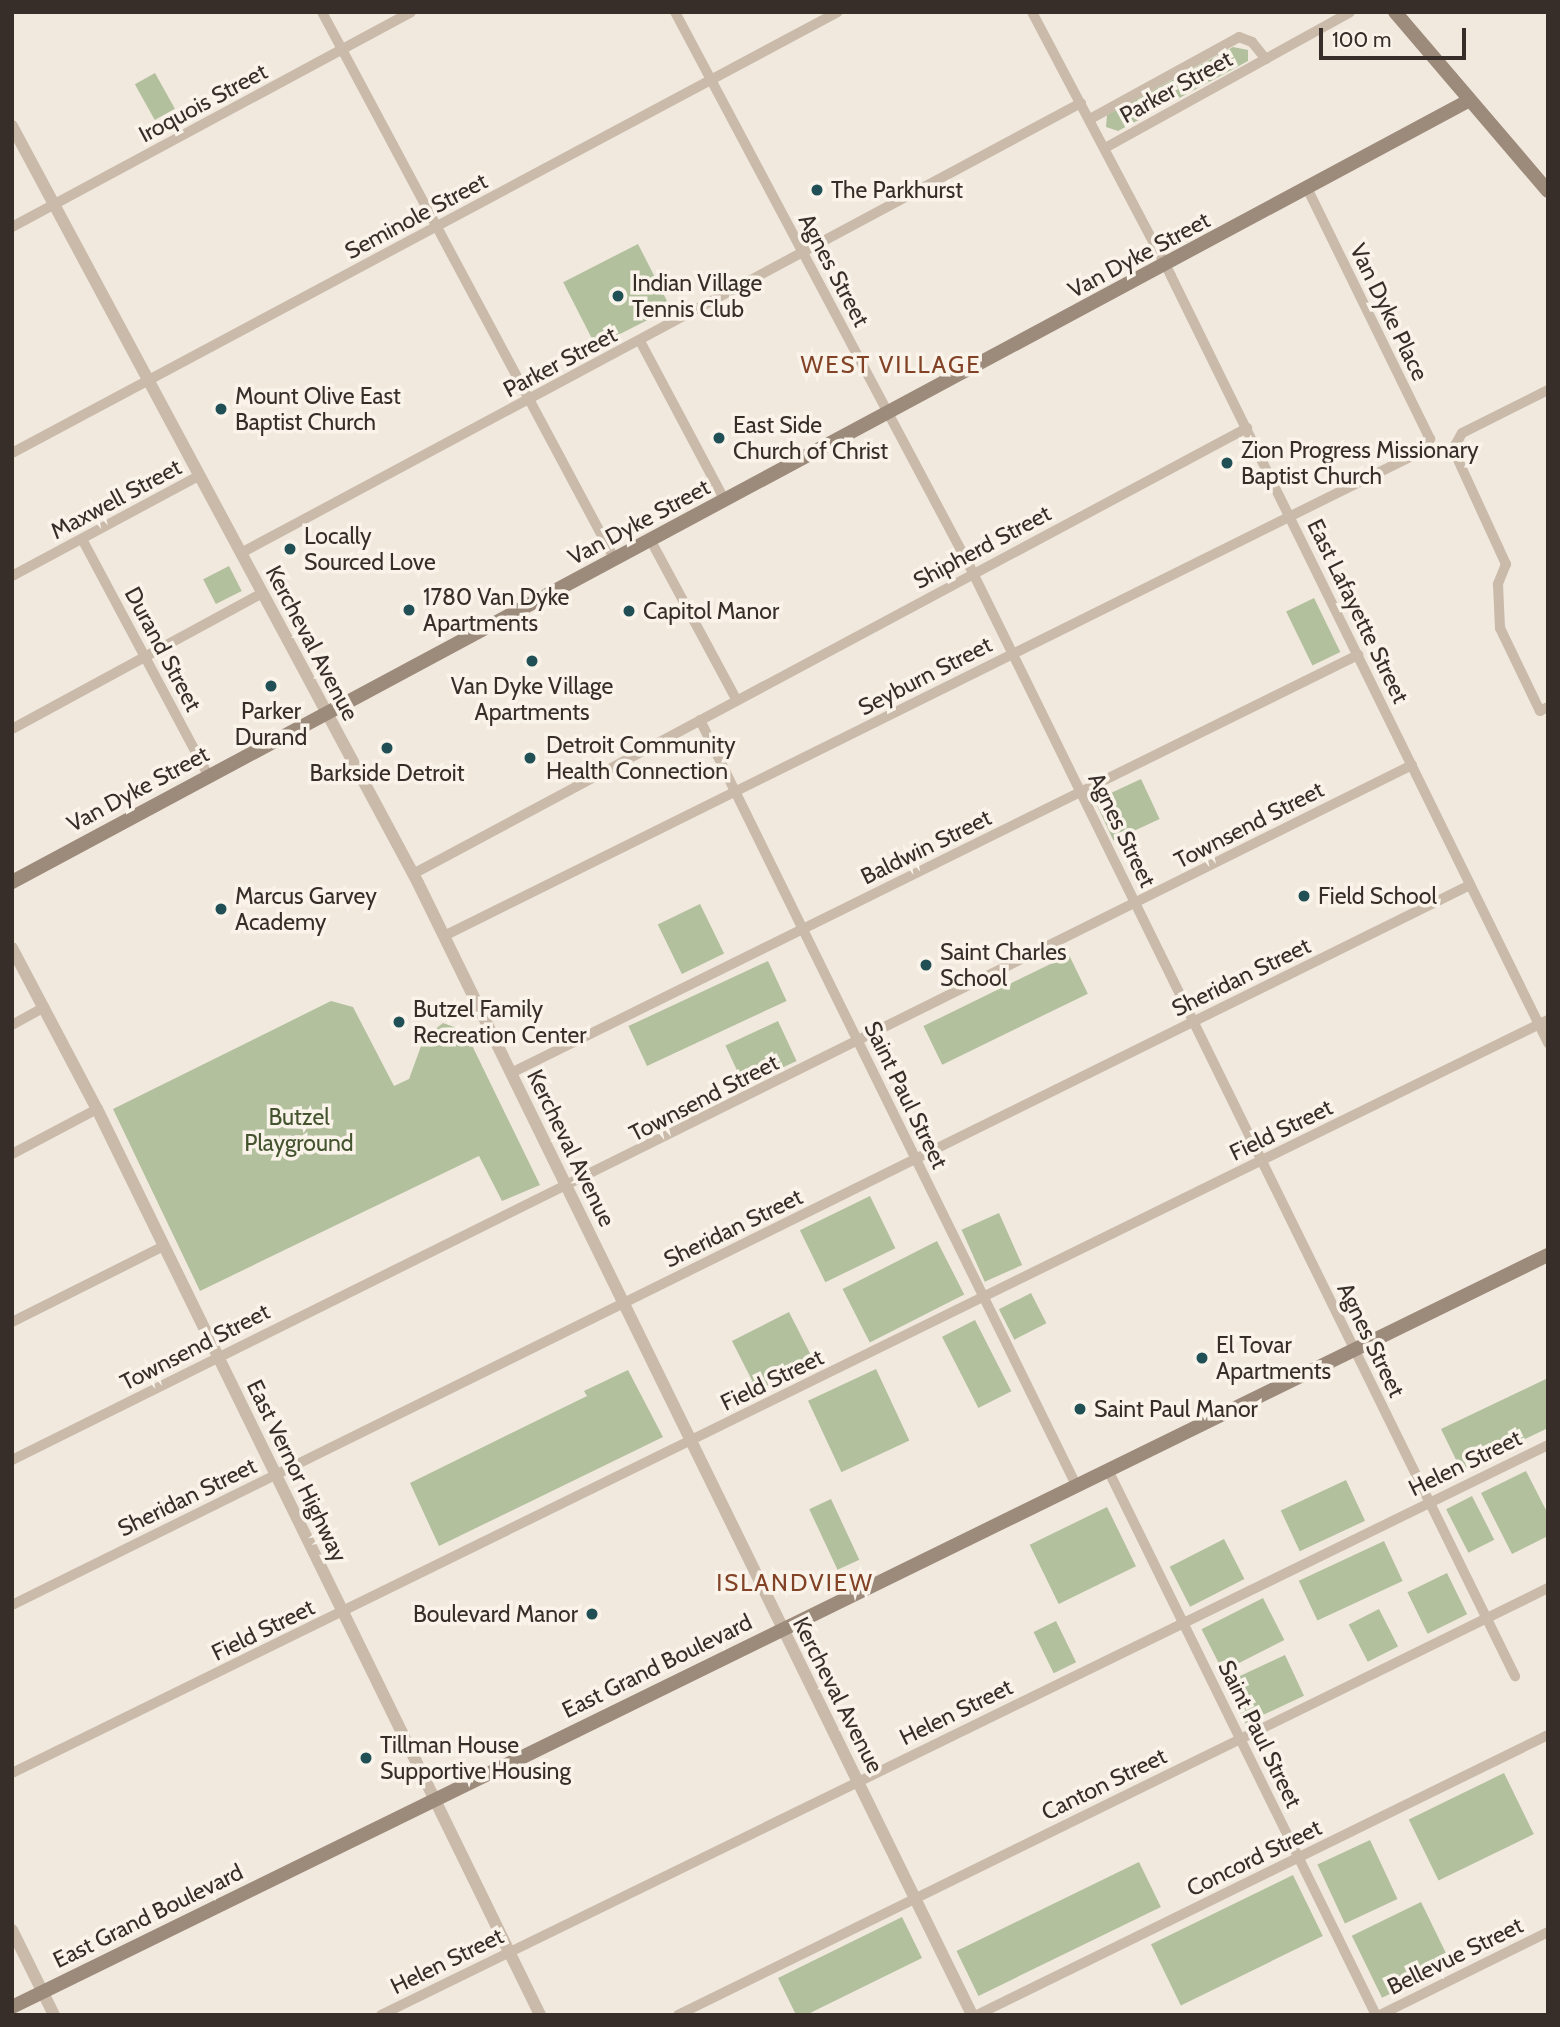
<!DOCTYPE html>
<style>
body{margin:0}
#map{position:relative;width:1560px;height:2027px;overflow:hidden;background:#f1e9de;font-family:Cabin,sans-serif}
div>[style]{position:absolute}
.green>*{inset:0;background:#b2c09e;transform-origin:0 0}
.minor>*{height:10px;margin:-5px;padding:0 5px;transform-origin:5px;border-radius:5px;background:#c9baaa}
.tertiary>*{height:12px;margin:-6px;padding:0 6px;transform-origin:6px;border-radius:6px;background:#c9baaa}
.secondary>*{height:14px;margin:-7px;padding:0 7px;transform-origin:7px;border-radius:7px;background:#9c8a7b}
.dots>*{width:19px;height:19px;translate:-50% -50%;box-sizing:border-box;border:4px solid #f9f3ea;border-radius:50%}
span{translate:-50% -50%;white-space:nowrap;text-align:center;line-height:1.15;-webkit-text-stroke:7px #f9f3ea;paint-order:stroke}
.street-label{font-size:23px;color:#372e29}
.poi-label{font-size:23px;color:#372e29}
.left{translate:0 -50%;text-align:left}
.right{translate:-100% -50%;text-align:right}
.park-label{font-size:23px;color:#44542e}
.neighbourhood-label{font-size:24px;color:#824226;letter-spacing:2px}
.frame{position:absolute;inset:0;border:14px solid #372e29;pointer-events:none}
.scale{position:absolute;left:1319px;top:28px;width:147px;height:32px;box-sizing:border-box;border:4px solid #372e29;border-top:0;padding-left:9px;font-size:21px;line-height:24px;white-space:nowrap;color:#372e29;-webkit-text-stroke:5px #f9f3ea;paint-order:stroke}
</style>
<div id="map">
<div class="green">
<i style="clip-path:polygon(1233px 47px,1248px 50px,1248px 61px,1118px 131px,1106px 127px,1107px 115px)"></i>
<i style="left:155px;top:73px;width:41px;height:23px;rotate:61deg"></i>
<i style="left:638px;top:244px;width:72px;height:84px;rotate:63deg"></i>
<i style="left:229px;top:566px;width:28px;height:29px;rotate:63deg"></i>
<i style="left:1314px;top:598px;width:60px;height:31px;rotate:64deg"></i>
<i style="left:1141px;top:779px;width:44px;height:51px;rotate:65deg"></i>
<i style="left:700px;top:904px;width:55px;height:47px;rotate:64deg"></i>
<i style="left:1069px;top:955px;width:43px;height:162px;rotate:64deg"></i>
<i style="left:768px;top:961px;width:44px;height:154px;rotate:65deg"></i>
<i style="clip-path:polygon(331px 1001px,353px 1007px,394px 1086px,409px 1079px,424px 1038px,443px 1023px,465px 1031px,540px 1185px,502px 1201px,479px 1156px,200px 1291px,113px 1109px)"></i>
<i style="left:778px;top:1021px;width:44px;height:58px;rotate:65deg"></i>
<i style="left:870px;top:1196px;width:58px;height:78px;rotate:64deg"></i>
<i style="left:999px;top:1213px;width:57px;height:41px;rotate:66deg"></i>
<i style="left:937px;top:1241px;width:60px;height:106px;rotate:63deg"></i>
<i style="left:1031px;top:1293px;width:34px;height:36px;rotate:63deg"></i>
<i style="left:789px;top:1312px;width:56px;height:64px;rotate:63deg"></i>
<i style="left:975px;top:1320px;width:80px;height:37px;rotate:63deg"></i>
<i style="left:876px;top:1369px;width:79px;height:75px;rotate:65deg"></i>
<i style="clip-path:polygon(628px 1370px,663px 1437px,439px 1546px,410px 1483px,587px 1396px,584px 1391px)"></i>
<i style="clip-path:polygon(1548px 1378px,1548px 1428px,1461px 1470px,1441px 1429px)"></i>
<i style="clip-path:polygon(1526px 1471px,1548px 1514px,1548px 1536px,1512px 1554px,1481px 1493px)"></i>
<i style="left:1346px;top:1480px;width:45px;height:72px;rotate:65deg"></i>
<i style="left:1472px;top:1496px;width:49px;height:29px;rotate:63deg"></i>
<i style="left:831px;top:1499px;width:67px;height:24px;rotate:65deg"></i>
<i style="left:1107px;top:1507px;width:66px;height:86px;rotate:64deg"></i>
<i style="left:1224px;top:1539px;width:45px;height:61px;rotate:63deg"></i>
<i style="left:1384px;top:1541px;width:44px;height:94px;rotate:65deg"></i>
<i style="left:1447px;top:1573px;width:46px;height:44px;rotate:64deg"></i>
<i style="left:1263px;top:1598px;width:47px;height:69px;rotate:63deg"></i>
<i style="left:1379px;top:1609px;width:42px;height:34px;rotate:63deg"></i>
<i style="left:1056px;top:1621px;width:46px;height:25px;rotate:64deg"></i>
<i style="left:1285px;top:1655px;width:45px;height:65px;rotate:65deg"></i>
<i style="left:1504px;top:1773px;width:68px;height:106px;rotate:64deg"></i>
<i style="left:1370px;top:1840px;width:65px;height:58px;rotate:65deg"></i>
<i style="left:1139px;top:1862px;width:50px;height:203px;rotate:64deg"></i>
<i style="left:1293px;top:1875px;width:68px;height:158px;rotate:64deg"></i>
<i style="left:1421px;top:1902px;width:69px;height:77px;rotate:64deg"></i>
<i style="clip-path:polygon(902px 1917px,922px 1958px,806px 2015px,796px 2015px,778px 1978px)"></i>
</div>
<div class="minor">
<i style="left:322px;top:12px;width:621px;rotate:61.87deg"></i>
<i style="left:675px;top:12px;width:629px;rotate:62.01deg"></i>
<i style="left:970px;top:567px;width:1236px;rotate:63.83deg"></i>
<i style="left:1032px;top:12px;width:298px;rotate:62.2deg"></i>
<i style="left:1171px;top:276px;width:855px;rotate:63.82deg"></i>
<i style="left:1090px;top:119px;width:170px;rotate:-28.8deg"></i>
<i style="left:1239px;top:37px;width:14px;rotate:21deg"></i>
<i style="left:1252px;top:42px;width:22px;rotate:51deg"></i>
<i style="left:1105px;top:148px;width:280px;rotate:-29deg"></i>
<i style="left:12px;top:227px;width:453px;rotate:-28.3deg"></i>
<i style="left:640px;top:341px;width:181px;rotate:62deg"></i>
<i style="left:1548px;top:390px;width:96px;rotate:153.4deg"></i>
<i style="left:1462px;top:433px;width:18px;rotate:119deg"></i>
<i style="left:1453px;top:449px;width:127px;rotate:65.3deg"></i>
<i style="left:1506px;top:564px;width:22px;rotate:112deg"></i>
<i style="left:1498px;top:584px;width:44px;rotate:87.4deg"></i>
<i style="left:1500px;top:628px;width:92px;rotate:64.3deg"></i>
<i style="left:1540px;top:711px;width:9px;rotate:-27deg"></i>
<i style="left:12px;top:453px;width:936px;rotate:-28.1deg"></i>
<i style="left:82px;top:539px;width:270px;rotate:61.9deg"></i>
<i style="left:651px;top:541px;width:179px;rotate:61.7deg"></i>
<i style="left:241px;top:553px;width:953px;rotate:-28.18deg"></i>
<i style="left:12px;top:576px;width:213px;rotate:-28.2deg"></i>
<i style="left:700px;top:720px;width:855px;rotate:63.82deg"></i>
<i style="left:12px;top:729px;width:285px;rotate:-28.5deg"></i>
<i style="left:413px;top:874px;width:946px;rotate:-28.14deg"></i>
<i style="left:444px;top:936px;width:1094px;rotate:-26.38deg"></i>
<i style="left:1424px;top:450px;width:13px;rotate:-61deg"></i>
<i style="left:1430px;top:439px;width:277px;rotate:-116.1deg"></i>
<i style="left:12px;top:1025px;width:37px;rotate:-29deg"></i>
<i style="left:511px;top:1073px;width:945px;rotate:-26.27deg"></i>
<i style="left:12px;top:1154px;width:96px;rotate:-27.9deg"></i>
<i style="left:12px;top:1322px;width:170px;rotate:-26.6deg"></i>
<i style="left:12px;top:1460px;width:1563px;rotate:-26.4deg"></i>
<i style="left:1109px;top:1472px;width:605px;rotate:63.82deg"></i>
<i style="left:12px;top:1605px;width:1626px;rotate:-26.28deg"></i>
<i style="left:12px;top:1773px;width:1711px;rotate:-26.12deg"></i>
<i style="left:381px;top:2015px;width:1299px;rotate:-26.03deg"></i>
<i style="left:678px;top:2015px;width:969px;rotate:-26.14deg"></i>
<i style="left:977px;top:2015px;width:636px;rotate:-26.12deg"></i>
<i style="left:1380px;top:2015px;width:187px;rotate:-26.3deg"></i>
</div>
<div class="tertiary">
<i style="left:12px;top:126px;width:859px;rotate:61.79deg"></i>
<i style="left:418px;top:883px;width:1260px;rotate:63.92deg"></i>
<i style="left:12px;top:948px;width:182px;rotate:62.2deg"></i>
<i style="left:97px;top:1109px;width:1009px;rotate:63.94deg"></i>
<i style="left:12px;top:1930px;width:95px;rotate:63.7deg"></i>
</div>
<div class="secondary">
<i style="left:1395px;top:12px;width:235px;rotate:49.5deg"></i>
<i style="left:12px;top:882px;width:1654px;rotate:-28.21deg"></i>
<i style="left:12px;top:2007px;width:1710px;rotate:-26.09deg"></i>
</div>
<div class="dots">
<i style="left:817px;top:190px;background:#214f56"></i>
<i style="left:618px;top:296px;background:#214f56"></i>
<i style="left:221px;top:409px;background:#214f56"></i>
<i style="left:719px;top:438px;background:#214f56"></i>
<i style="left:1227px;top:463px;background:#214f56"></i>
<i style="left:290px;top:549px;background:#214f56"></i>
<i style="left:409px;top:610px;background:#214f56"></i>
<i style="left:629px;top:611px;background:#214f56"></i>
<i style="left:532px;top:661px;background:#214f56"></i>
<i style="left:271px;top:686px;background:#214f56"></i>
<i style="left:387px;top:748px;background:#214f56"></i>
<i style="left:530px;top:758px;background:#214f56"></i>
<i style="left:1304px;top:896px;background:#214f56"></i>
<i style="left:221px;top:909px;background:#214f56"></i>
<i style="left:926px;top:965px;background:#214f56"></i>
<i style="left:399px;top:1022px;background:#214f56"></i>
<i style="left:1202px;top:1358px;background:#214f56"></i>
<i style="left:1080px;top:1409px;background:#214f56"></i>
<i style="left:592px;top:1614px;background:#214f56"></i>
<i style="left:366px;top:1758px;background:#214f56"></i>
</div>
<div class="street-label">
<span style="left:1176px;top:87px;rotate:-29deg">Parker Street</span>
<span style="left:203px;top:103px;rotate:-28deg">Iroquois Street</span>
<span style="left:416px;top:216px;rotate:-28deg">Seminole Street</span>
<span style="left:1139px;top:255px;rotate:-28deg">Van Dyke Street</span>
<span style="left:834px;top:270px;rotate:62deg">Agnes Street</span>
<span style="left:1389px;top:312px;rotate:64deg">Van Dyke Place</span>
<span style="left:560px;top:362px;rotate:-28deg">Parker Street</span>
<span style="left:116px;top:499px;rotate:-28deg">Maxwell Street</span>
<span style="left:639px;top:522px;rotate:-28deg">Van Dyke Street</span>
<span style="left:982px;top:547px;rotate:-28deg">Shipherd Street</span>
<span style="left:1358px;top:611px;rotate:64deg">East Lafayette Street</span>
<span style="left:312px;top:643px;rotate:62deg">Kercheval Avenue</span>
<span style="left:163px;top:649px;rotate:62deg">Durand Street</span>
<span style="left:925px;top:676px;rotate:-27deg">Seyburn Street</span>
<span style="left:138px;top:789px;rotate:-28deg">Van Dyke Street</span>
<span style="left:1249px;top:825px;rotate:-27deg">Townsend Street</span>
<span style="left:1122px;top:830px;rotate:64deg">Agnes Street</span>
<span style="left:926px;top:847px;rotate:-26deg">Baldwin Street</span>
<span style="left:1241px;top:977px;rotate:-26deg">Sheridan Street</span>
<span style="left:906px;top:1095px;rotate:64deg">Saint Paul Street</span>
<span style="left:704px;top:1098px;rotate:-27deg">Townsend Street</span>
<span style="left:1281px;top:1130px;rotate:-26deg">Field Street</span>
<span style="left:571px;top:1148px;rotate:64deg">Kercheval Avenue</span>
<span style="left:733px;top:1228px;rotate:-26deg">Sheridan Street</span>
<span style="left:1371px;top:1340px;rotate:64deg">Agnes Street</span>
<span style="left:195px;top:1347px;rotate:-27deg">Townsend Street</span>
<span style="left:772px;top:1380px;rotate:-26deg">Field Street</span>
<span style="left:1465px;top:1463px;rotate:-26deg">Helen Street</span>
<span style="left:297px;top:1471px;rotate:64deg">East Vernor Highway</span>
<span style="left:187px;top:1497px;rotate:-26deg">Sheridan Street</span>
<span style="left:263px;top:1630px;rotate:-26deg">Field Street</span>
<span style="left:657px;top:1666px;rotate:-26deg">East Grand Boulevard</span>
<span style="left:838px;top:1695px;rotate:63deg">Kercheval Avenue</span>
<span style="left:956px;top:1712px;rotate:-26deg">Helen Street</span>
<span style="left:1260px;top:1734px;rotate:64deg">Saint Paul Street</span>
<span style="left:1104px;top:1784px;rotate:-26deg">Canton Street</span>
<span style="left:1254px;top:1858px;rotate:-26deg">Concord Street</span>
<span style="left:148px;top:1916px;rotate:-26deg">East Grand Boulevard</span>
<span style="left:1455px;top:1956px;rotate:-26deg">Bellevue Street</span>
<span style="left:447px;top:1961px;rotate:-26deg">Helen Street</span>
</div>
<div class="poi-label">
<span class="left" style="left:831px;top:190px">The Parkhurst</span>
<span class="left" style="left:632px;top:296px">Indian Village<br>Tennis Club</span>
<span class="left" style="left:235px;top:409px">Mount Olive East<br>Baptist Church</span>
<span class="left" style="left:733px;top:438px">East Side<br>Church of Christ</span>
<span class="left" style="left:1241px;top:463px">Zion Progress Missionary<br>Baptist Church</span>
<span class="left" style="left:304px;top:549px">Locally<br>Sourced Love</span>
<span class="left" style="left:423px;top:610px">1780 Van Dyke<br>Apartments</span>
<span class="left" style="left:643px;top:611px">Capitol Manor</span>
<span style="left:532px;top:699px">Van Dyke Village<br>Apartments</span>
<span style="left:271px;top:724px">Parker<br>Durand</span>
<span class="left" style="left:546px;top:758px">Detroit Community<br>Health Connection</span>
<span style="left:387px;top:773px">Barkside Detroit</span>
<span class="left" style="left:235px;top:909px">Marcus Garvey<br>Academy</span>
<span class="left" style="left:1318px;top:896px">Field School</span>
<span class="left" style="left:940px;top:965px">Saint Charles<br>School</span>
<span class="left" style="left:413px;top:1022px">Butzel Family<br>Recreation Center</span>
<span class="left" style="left:1216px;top:1358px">El Tovar<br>Apartments</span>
<span class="left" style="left:1094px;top:1409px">Saint Paul Manor</span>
<span class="right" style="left:578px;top:1614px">Boulevard Manor</span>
<span class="left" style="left:380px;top:1758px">Tillman House<br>Supportive Housing</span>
</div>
<div class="park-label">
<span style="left:299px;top:1130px">Butzel<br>Playground</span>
</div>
<div class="neighbourhood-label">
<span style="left:891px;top:365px">WEST VILLAGE</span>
<span style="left:795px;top:1583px">ISLANDVIEW</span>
</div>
<div class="frame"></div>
<div class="scale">100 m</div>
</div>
